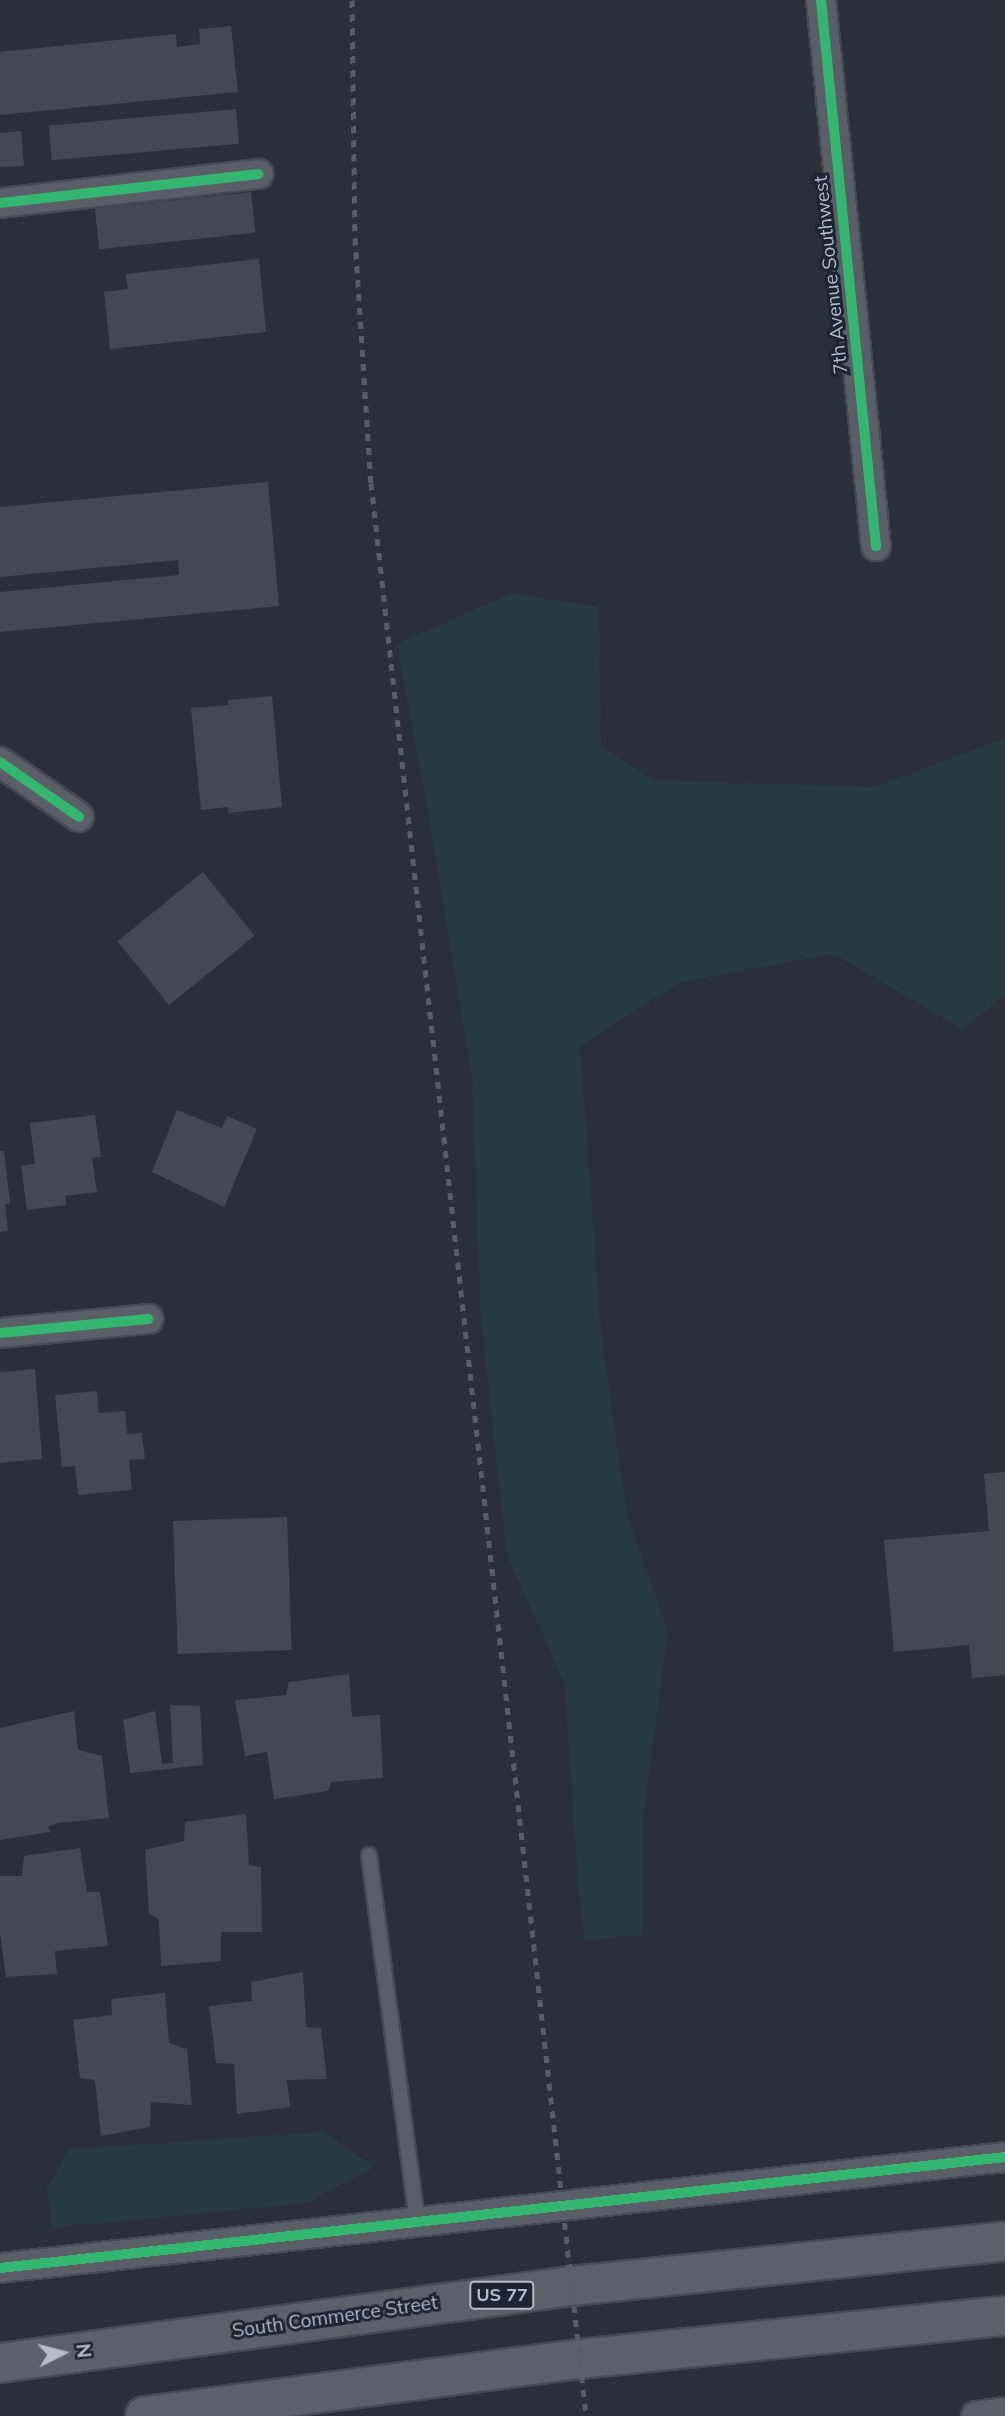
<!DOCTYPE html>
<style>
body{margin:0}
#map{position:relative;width:1005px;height:2416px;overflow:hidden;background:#2a2f39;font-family:Mulish,sans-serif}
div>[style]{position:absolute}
.green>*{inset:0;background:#273a3f}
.building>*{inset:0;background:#444951;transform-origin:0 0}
.roads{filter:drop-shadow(2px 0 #464a51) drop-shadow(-2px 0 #464a51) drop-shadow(0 2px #464a51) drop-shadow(0 -2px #464a51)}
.service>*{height:14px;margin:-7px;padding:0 7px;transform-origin:7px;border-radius:7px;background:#5a5e66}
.minor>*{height:28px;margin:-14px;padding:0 14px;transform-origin:14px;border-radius:14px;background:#5a5e66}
.primary>*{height:38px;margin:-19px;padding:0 19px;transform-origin:19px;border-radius:19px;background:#5c6068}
.rail>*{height:5px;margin-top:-2.5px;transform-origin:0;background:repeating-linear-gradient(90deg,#595d64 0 7px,transparent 0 14px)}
.cycleway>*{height:10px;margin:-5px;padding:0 5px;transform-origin:5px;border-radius:5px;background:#33b770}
span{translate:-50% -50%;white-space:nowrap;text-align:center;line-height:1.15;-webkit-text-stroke:6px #1d2534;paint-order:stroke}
.shield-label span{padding:2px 5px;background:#1d2534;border:2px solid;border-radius:5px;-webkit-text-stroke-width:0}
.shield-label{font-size:18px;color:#b4bbc9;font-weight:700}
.street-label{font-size:19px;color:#b4bbc9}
.north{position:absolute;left:28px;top:2318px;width:70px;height:70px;-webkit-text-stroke:5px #1d2534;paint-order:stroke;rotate:84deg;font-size:19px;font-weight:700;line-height:28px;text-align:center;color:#b4bbc9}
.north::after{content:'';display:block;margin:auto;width:24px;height:32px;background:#b4bbc9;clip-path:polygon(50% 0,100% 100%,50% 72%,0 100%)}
</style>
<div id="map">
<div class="green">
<i style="clip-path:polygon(512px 593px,599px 607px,601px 746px,654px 780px,874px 787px,1005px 738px,1005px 996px,962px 1029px,834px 954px,680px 982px,580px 1046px,601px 1331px,626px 1510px,668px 1632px,642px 1827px,642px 1935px,585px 1941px,578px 1888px,565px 1684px,507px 1555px,481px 1319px,472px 1079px,429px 818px,397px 644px)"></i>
<i style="clip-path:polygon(323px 2132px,375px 2167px,307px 2203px,52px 2228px,47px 2188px,69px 2149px)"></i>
</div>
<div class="building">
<i style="clip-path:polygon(231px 26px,238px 92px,0 115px,0 52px,176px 34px,177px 47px,200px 44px,199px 29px)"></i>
<i style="left:236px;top:109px;width:35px;height:188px;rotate:85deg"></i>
<i style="clip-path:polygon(21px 131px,24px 166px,0 167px,0 133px)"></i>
<i style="left:251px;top:192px;width:41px;height:157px;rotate:84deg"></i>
<i style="clip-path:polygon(259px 259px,266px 332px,110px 349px,104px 292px,128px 289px,126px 274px)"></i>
<i style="clip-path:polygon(268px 482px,279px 606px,0 632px,0 592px,179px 575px,178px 560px,0 577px,0 507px)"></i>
<i style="clip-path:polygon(272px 696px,282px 807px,229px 813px,228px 807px,201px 810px,191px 708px,228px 705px,228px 700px)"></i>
<i style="left:203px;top:872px;width:82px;height:110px;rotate:51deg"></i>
<i style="clip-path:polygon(177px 1110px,222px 1128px,227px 1116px,257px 1129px,224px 1207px,152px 1172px)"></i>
<i style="clip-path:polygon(95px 1115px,101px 1157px,92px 1158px,97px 1192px,65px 1196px,66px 1205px,27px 1210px,21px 1166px,35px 1164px,30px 1123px)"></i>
<i style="clip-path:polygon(0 1151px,4px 1151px,10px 1203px,5px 1204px,8px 1231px,0 1232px)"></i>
<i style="clip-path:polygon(35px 1369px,42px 1459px,0 1463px,0 1372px)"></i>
<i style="clip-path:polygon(97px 1391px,99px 1413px,125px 1411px,127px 1434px,142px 1433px,145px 1459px,129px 1460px,132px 1490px,78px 1495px,75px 1466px,62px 1467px,55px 1395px)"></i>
<i style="clip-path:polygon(1005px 1472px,1005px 1675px,972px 1678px,969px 1645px,894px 1652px,884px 1540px,989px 1531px,984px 1474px)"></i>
<i style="left:287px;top:1517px;width:133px;height:114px;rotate:88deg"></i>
<i style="clip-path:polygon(349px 1674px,352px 1717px,380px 1715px,383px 1778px,331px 1782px,328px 1791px,274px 1799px,267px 1752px,245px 1756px,235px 1700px,286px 1695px,289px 1682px)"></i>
<i style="clip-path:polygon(170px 1705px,200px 1706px,203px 1765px,130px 1773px,123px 1720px,155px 1711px,162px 1764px,173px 1763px)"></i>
<i style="clip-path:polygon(74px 1711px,78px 1750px,102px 1756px,109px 1818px,57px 1823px,48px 1827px,51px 1832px,0 1840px,0 1728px)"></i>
<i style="clip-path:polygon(246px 1814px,249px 1865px,261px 1867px,262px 1932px,221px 1932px,221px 1961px,161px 1966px,159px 1920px,149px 1913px,145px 1850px,184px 1841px,185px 1822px)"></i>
<i style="clip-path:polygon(80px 1848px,87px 1892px,100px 1892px,108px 1946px,55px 1951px,57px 1974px,6px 1977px,0 1933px,0 1876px,22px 1876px,24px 1856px)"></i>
<i style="clip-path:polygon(303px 1972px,306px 2027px,321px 2028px,327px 2079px,287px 2080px,290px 2107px,237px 2114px,234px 2064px,216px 2063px,209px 2006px,252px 2001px,251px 1982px)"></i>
<i style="clip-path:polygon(165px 1993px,169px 2043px,187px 2049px,192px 2105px,151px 2102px,150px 2127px,101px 2136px,95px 2080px,80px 2078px,73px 2020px,112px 2015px,111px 1999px)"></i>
</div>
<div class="roads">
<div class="service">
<i style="left:369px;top:1855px;width:370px;rotate:82.5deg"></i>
</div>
<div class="minor">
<i style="left:821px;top:0;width:549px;rotate:84.25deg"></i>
<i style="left:0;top:203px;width:260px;rotate:-6.4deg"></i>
<i style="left:0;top:762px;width:96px;rotate:34.8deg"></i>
<i style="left:0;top:1333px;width:149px;rotate:-5.4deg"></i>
<i style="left:0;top:2268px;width:1011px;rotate:-6.3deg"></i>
<i style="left:976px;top:2416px;width:29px;rotate:-8deg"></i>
</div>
<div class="primary">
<i style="left:0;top:2363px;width:577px;rotate:-7.67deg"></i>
<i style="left:572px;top:2286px;width:435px;rotate:-5.9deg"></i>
<i style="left:145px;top:2416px;width:438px;rotate:-7.5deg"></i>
<i style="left:579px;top:2359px;width:428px;rotate:-5.8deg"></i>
</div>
</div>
<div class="rail">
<i style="left:352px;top:0;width:238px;rotate:89.3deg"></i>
<i style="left:355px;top:238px;width:246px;rotate:86.3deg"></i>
<i style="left:371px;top:483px;width:1945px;rotate:83.65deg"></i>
</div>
<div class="cycleway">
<i style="left:821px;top:0;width:549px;rotate:84.25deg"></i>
<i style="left:0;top:203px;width:260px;rotate:-6.4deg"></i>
<i style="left:0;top:762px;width:96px;rotate:34.8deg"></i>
<i style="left:0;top:1333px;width:149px;rotate:-5.4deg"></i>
<i style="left:0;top:2268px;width:1011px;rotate:-6.3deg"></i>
</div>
<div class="shield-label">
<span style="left:502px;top:2295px">US 77</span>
</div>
<div class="street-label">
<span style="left:831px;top:275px;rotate:-96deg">7th Avenue Southwest</span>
<span style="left:335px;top:2317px;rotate:-8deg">South Commerce Street</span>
</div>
<div class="north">N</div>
</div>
